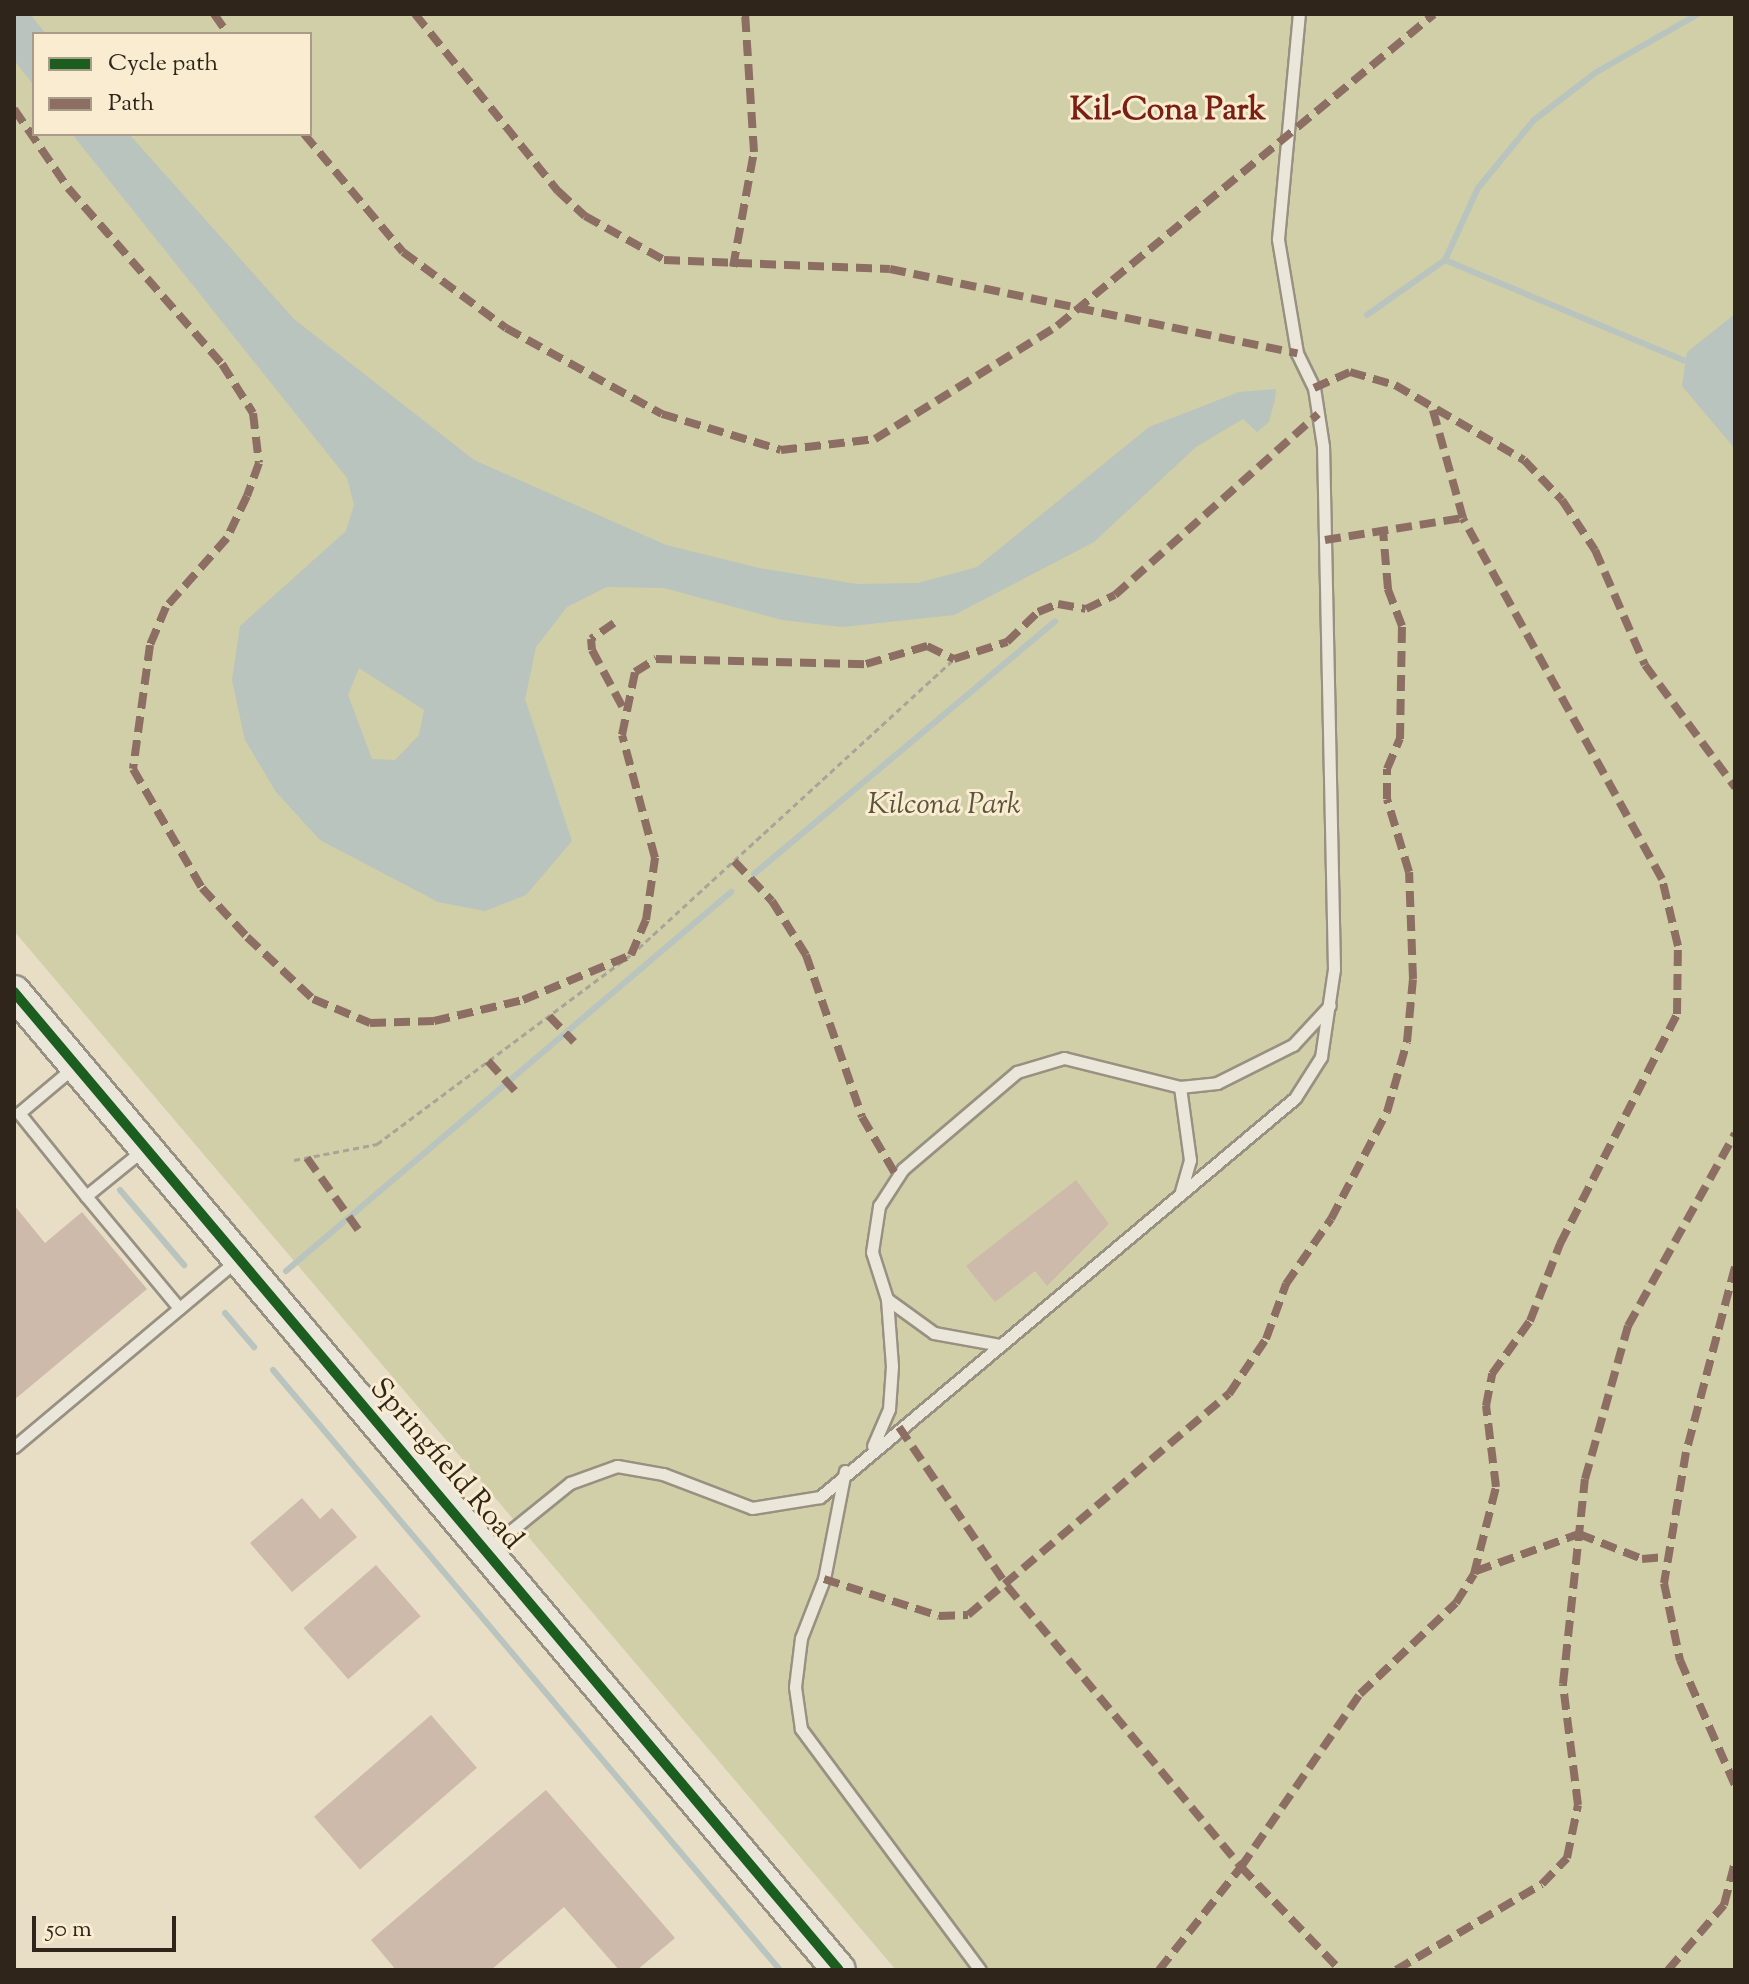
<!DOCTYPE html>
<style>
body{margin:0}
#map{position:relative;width:1749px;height:1984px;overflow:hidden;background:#e8ddc5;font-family:"Sorts Mill Goudy",serif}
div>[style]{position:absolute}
.green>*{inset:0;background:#d0cfa7}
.water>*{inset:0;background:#b8c4bd}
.stream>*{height:6px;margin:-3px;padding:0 3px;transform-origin:3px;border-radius:3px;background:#b8c4bd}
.building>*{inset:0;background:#cebaab;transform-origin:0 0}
.path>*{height:3px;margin-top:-1.5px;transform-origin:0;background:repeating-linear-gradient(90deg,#a9a49a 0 6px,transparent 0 10px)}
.roads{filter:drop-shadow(2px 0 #989182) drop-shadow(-2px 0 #989182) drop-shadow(0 2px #989182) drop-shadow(0 -2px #989182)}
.lane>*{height:11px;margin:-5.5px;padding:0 5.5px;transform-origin:5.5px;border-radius:5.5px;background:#ebe6da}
.secondary>*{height:32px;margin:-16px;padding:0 16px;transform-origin:16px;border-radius:16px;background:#ebe6da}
.quiet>*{height:8px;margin-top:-4px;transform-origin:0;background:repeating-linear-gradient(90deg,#8d6e63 0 16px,transparent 0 24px)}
.cycleway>*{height:10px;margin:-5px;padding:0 5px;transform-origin:5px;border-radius:5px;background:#1b5e20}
span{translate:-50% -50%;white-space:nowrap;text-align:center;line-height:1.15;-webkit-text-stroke:6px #faecd0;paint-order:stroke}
.park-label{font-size:30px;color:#59543e;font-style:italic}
.street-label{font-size:30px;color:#2f251b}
.neighbourhood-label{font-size:32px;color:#7a1f14;font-weight:700}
.frame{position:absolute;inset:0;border:16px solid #2f251b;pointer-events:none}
.legend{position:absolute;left:32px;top:32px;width:280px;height:104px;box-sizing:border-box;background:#faecd0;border:2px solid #a99c88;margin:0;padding:10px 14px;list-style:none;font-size:24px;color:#2f251b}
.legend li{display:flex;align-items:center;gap:16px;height:40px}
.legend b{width:40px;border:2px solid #a99c88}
.scale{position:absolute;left:32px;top:1916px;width:144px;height:36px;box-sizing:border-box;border:4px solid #2f251b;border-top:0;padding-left:10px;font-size:24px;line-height:28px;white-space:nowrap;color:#2f251b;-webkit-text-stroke:6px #faecd0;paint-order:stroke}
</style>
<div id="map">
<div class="green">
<i style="clip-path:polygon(evenodd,14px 14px,1735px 14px,1735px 1970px,896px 1970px,14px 931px,14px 14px,34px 34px,310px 34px,310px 134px,34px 134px,34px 34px)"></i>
</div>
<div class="water">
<i style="clip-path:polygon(14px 14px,30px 14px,46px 34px,34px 34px,34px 86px,14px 60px)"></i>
<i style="clip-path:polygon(evenodd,72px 134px,129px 134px,294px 319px,474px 460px,666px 545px,759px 568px,857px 584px,918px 583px,977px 567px,1149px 427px,1239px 392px,1276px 389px,1275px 399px,1269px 422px,1257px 432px,1243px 419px,1196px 447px,1094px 542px,954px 615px,842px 627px,782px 620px,664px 588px,607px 587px,567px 607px,536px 647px,525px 699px,572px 841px,526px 895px,485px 911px,438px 902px,320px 840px,276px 792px,245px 740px,232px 680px,240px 626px,346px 531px,354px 505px,347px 478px,72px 134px,359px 668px,424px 710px,419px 735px,395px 760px,372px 759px,348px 695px,359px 668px)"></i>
<i style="clip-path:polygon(1735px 314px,1735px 449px,1682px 386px,1687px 352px)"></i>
</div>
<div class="stream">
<i style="left:1445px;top:260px;width:79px;rotate:-65.4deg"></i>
<i style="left:1478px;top:188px;width:88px;rotate:-50.5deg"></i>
<i style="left:1534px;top:120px;width:77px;rotate:-37.6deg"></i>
<i style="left:1595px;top:73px;width:119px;rotate:-29.8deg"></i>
<i style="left:1367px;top:315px;width:95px;rotate:-35.2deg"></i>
<i style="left:1445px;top:260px;width:269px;rotate:22.8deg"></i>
<i style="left:754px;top:874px;width:393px;rotate:-40deg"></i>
<i style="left:120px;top:1190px;width:99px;rotate:49.5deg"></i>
<i style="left:286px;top:1271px;width:585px;rotate:-40.42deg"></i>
<i style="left:225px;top:1313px;width:45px;rotate:49.5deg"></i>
<i style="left:273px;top:1370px;width:786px;rotate:49.8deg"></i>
</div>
<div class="building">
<i style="clip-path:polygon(1076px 1180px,1109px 1224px,1047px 1286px,1035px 1271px,995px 1302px,966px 1266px)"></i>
<i style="clip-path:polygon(14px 1205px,45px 1243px,82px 1212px,147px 1289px,14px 1400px)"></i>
<i style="clip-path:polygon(302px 1498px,320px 1519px,332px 1508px,357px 1537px,292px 1592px,250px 1543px)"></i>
<i style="left:376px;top:1565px;width:68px;height:96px;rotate:49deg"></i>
<i style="left:431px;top:1715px;width:70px;height:155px;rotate:49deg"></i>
<i style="clip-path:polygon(546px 1790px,675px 1938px,637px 1970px,619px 1970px,564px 1907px,491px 1970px,396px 1970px,371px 1940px)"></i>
</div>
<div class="path">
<i style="left:294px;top:1160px;width:85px;rotate:-10.9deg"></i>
<i style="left:377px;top:1144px;width:317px;rotate:-36.7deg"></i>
<i style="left:631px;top:955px;width:438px;rotate:-42.5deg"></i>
</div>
<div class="roads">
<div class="lane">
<i style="left:75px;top:1066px;width:73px;rotate:140deg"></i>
<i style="left:19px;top:1113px;width:107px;rotate:51.1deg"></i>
<i style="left:86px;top:1196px;width:75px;rotate:-39deg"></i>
<i style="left:1180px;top:1087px;width:74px;rotate:82.2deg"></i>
<i style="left:1190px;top:1160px;width:33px;rotate:106deg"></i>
<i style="left:86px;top:1196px;width:146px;rotate:50.3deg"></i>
<i style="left:887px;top:1299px;width:58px;rotate:35.9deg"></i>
<i style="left:934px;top:1333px;width:68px;rotate:10.2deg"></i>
<i style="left:873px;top:1446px;width:40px;rotate:-66.6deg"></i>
<i style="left:889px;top:1409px;width:43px;rotate:-86deg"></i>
<i style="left:892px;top:1366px;width:67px;rotate:-94.3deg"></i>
<i style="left:887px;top:1299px;width:49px;rotate:-107.7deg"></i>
<i style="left:872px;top:1252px;width:47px;rotate:-81.3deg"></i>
<i style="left:879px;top:1206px;width:44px;rotate:-57deg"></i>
<i style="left:903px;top:1169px;width:150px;rotate:-40.4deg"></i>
<i style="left:1017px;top:1072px;width:49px;rotate:-16.6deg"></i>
<i style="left:1064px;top:1058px;width:120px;rotate:14deg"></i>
<i style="left:1180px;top:1087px;width:37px;rotate:-6deg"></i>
<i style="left:1217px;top:1083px;width:85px;rotate:-26.6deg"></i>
<i style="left:1293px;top:1045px;width:54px;rotate:-47.2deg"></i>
<i style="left:14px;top:1447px;width:291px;rotate:-40deg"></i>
<i style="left:845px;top:1471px;width:110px;rotate:101deg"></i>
<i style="left:824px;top:1579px;width:63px;rotate:111.3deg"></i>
<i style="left:801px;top:1638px;width:49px;rotate:97deg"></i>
<i style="left:795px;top:1687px;width:42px;rotate:81.9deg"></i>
<i style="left:801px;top:1729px;width:300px;rotate:53.4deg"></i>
<i style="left:487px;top:1550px;width:107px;rotate:-38.9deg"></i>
<i style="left:570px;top:1483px;width:50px;rotate:-19.9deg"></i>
<i style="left:617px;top:1466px;width:47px;rotate:9.9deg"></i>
<i style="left:663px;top:1474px;width:95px;rotate:20.9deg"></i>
<i style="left:752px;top:1508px;width:69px;rotate:-9.2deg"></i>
<i style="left:820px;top:1497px;width:620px;rotate:-40.03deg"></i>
<i style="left:1295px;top:1098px;width:49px;rotate:-57.6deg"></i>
<i style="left:1321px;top:1057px;width:89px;rotate:-81.6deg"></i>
<i style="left:1334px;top:969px;width:523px;rotate:-91.2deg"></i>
<i style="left:1323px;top:446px;width:59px;rotate:-98.8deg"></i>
<i style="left:1314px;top:388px;width:39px;rotate:-116deg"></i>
<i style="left:1297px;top:353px;width:116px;rotate:-99.5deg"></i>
<i style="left:1278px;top:239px;width:226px;rotate:-84.7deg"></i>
</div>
<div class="secondary">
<i style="left:14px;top:992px;width:1279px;rotate:49.85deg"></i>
</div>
</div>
<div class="quiet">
<i style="left:214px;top:14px;width:24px;rotate:55deg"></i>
<i style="left:415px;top:14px;width:228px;rotate:51.1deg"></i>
<i style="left:558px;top:191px;width:37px;rotate:43deg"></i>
<i style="left:585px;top:216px;width:90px;rotate:29.1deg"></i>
<i style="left:664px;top:260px;width:226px;rotate:2.3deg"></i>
<i style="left:890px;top:269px;width:416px;rotate:11.7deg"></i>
<i style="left:14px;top:109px;width:96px;rotate:55.6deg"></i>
<i style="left:68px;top:188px;width:234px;rotate:48.8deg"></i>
<i style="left:222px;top:364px;width:58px;rotate:57.7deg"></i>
<i style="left:253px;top:413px;width:50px;rotate:83.2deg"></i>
<i style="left:259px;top:463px;width:35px;rotate:110deg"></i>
<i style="left:247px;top:496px;width:47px;rotate:115.5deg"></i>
<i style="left:227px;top:538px;width:92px;rotate:131.5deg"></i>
<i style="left:166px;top:607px;width:41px;rotate:112.8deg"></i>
<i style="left:150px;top:645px;width:125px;rotate:97.8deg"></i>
<i style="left:133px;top:769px;width:138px;rotate:59.9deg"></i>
<i style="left:202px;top:888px;width:67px;rotate:47.4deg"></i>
<i style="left:247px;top:937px;width:91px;rotate:43.2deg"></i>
<i style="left:313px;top:999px;width:62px;rotate:22.8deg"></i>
<i style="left:370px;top:1023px;width:64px;rotate:-1.8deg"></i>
<i style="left:434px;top:1021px;width:91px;rotate:-13.3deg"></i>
<i style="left:523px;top:1000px;width:117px;rotate:-22.6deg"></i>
<i style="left:631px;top:955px;width:38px;rotate:-67deg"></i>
<i style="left:646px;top:920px;width:63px;rotate:-81.7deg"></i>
<i style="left:655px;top:858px;width:127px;rotate:-105deg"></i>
<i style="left:622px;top:735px;width:64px;rotate:-78.3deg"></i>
<i style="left:635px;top:672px;width:25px;rotate:-32deg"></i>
<i style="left:656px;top:659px;width:210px;rotate:1.4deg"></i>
<i style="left:866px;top:664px;width:64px;rotate:-16.4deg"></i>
<i style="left:927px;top:646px;width:30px;rotate:26deg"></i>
<i style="left:954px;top:659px;width:56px;rotate:-17.8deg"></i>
<i style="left:1007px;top:642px;width:43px;rotate:-44.1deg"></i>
<i style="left:1038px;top:612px;width:22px;rotate:-22deg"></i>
<i style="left:1058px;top:604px;width:28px;rotate:10deg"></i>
<i style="left:1086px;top:609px;width:32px;rotate:-26deg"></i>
<i style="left:1115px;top:595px;width:272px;rotate:-41.7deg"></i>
<i style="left:304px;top:134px;width:154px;rotate:50deg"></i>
<i style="left:403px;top:252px;width:128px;rotate:36.4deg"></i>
<i style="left:506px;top:328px;width:178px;rotate:28.9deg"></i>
<i style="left:662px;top:414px;width:124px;rotate:16.8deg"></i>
<i style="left:781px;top:450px;width:95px;rotate:-6.7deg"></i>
<i style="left:875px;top:439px;width:214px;rotate:-31.8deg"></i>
<i style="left:1057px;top:326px;width:489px;rotate:-39.6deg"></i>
<i style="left:733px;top:267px;width:117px;rotate:-79.7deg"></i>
<i style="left:754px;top:152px;width:138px;rotate:-93.7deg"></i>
<i style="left:1314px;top:388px;width:39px;rotate:-24deg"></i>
<i style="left:1350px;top:372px;width:47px;rotate:16.1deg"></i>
<i style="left:1395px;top:385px;width:149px;rotate:30.2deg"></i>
<i style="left:1524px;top:460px;width:55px;rotate:46.5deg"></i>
<i style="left:1562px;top:500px;width:60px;rotate:56.6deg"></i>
<i style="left:1595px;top:550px;width:125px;rotate:66.5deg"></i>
<i style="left:1645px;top:665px;width:152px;rotate:53.6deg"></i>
<i style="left:1325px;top:540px;width:140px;rotate:-9.1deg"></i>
<i style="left:614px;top:623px;width:28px;rotate:145deg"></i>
<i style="left:591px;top:639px;width:11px;rotate:85deg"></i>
<i style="left:592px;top:650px;width:68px;rotate:61.9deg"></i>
<i style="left:734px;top:861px;width:55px;rotate:46.5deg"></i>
<i style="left:772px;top:901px;width:64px;rotate:57.8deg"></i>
<i style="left:806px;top:955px;width:171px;rotate:70.9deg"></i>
<i style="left:862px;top:1117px;width:69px;rotate:59.7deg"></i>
<i style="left:549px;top:1016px;width:36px;rotate:46deg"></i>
<i style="left:488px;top:1061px;width:42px;rotate:47.9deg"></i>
<i style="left:307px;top:1158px;width:95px;rotate:54.5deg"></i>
<i style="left:1735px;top:1267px;width:191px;rotate:104.8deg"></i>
<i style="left:1686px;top:1452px;width:133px;rotate:99.5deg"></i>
<i style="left:1664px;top:1583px;width:79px;rotate:78.3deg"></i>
<i style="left:1680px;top:1660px;width:137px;rotate:66.3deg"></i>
<i style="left:899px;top:1427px;width:192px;rotate:55.8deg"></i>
<i style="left:1007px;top:1586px;width:366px;rotate:50.2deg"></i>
<i style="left:1241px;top:1867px;width:143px;rotate:46.1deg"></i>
<i style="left:1476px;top:1571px;width:109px;rotate:-19.8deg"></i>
<i style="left:1579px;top:1534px;width:68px;rotate:21.6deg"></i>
<i style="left:1642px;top:1559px;width:23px;rotate:-5deg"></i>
<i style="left:824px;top:1579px;width:121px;rotate:17.8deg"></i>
<i style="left:939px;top:1616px;width:29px;rotate:-2deg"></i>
<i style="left:968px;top:1615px;width:342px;rotate:-40.3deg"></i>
<i style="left:1229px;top:1394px;width:66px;rotate:-56.1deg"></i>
<i style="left:1266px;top:1339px;width:59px;rotate:-70deg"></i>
<i style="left:1286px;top:1284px;width:79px;rotate:-55.3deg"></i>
<i style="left:1331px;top:1219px;width:121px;rotate:-62.4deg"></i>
<i style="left:1387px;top:1112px;width:73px;rotate:-74.1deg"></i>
<i style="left:1407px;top:1042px;width:63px;rotate:-84.6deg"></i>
<i style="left:1413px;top:979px;width:107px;rotate:-92.1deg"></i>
<i style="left:1409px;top:872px;width:76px;rotate:-106.8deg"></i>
<i style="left:1387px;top:799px;width:30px;rotate:-90deg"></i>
<i style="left:1387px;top:769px;width:33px;rotate:-67deg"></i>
<i style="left:1400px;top:739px;width:113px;rotate:-89deg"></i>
<i style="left:1402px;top:626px;width:40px;rotate:-111deg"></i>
<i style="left:1388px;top:589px;width:58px;rotate:-94.9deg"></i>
<i style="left:1159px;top:1970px;width:132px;rotate:-51.5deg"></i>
<i style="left:1241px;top:1867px;width:210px;rotate:-55.5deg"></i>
<i style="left:1360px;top:1694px;width:132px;rotate:-43.5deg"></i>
<i style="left:1456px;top:1603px;width:34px;rotate:-58deg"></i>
<i style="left:1474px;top:1574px;width:90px;rotate:-75.8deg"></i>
<i style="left:1496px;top:1487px;width:82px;rotate:-97deg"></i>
<i style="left:1486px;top:1406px;width:33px;rotate:-79deg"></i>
<i style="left:1492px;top:1374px;width:65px;rotate:-54.4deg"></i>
<i style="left:1530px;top:1321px;width:83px;rotate:-68.7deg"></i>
<i style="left:1560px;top:1244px;width:258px;rotate:-63deg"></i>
<i style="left:1677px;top:1014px;width:68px;rotate:-89.2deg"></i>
<i style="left:1678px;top:946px;width:69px;rotate:-103.4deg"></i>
<i style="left:1662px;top:879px;width:412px;rotate:-118.9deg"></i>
<i style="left:1463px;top:518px;width:115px;rotate:-105.6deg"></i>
<i style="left:1396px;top:1970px;width:169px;rotate:-30.5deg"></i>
<i style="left:1542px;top:1884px;width:36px;rotate:-46deg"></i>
<i style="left:1567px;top:1858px;width:54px;rotate:-78.3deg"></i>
<i style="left:1578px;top:1805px;width:122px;rotate:-97.1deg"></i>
<i style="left:1563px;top:1684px;width:206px;rotate:-83.9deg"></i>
<i style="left:1585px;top:1479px;width:159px;rotate:-74.3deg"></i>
<i style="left:1628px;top:1326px;width:220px;rotate:-60.9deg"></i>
<i style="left:1668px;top:1970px;width:86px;rotate:-49.3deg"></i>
<i style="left:1724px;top:1905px;width:44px;rotate:-75.7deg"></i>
</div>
<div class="cycleway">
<i style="left:14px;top:992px;width:1279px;rotate:49.85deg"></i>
</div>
<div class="park-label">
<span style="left:944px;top:806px">Kilcona Park</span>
</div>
<div class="street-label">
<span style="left:445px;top:1465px;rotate:49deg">Springfield Road</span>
</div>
<div class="neighbourhood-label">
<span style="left:1168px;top:111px">Kil-Cona Park</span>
</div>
<div class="frame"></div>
<ul class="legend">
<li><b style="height:10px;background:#1b5e20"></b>Cycle path</li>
<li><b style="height:10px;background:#8d6e63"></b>Path</li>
</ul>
<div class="scale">50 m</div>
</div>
